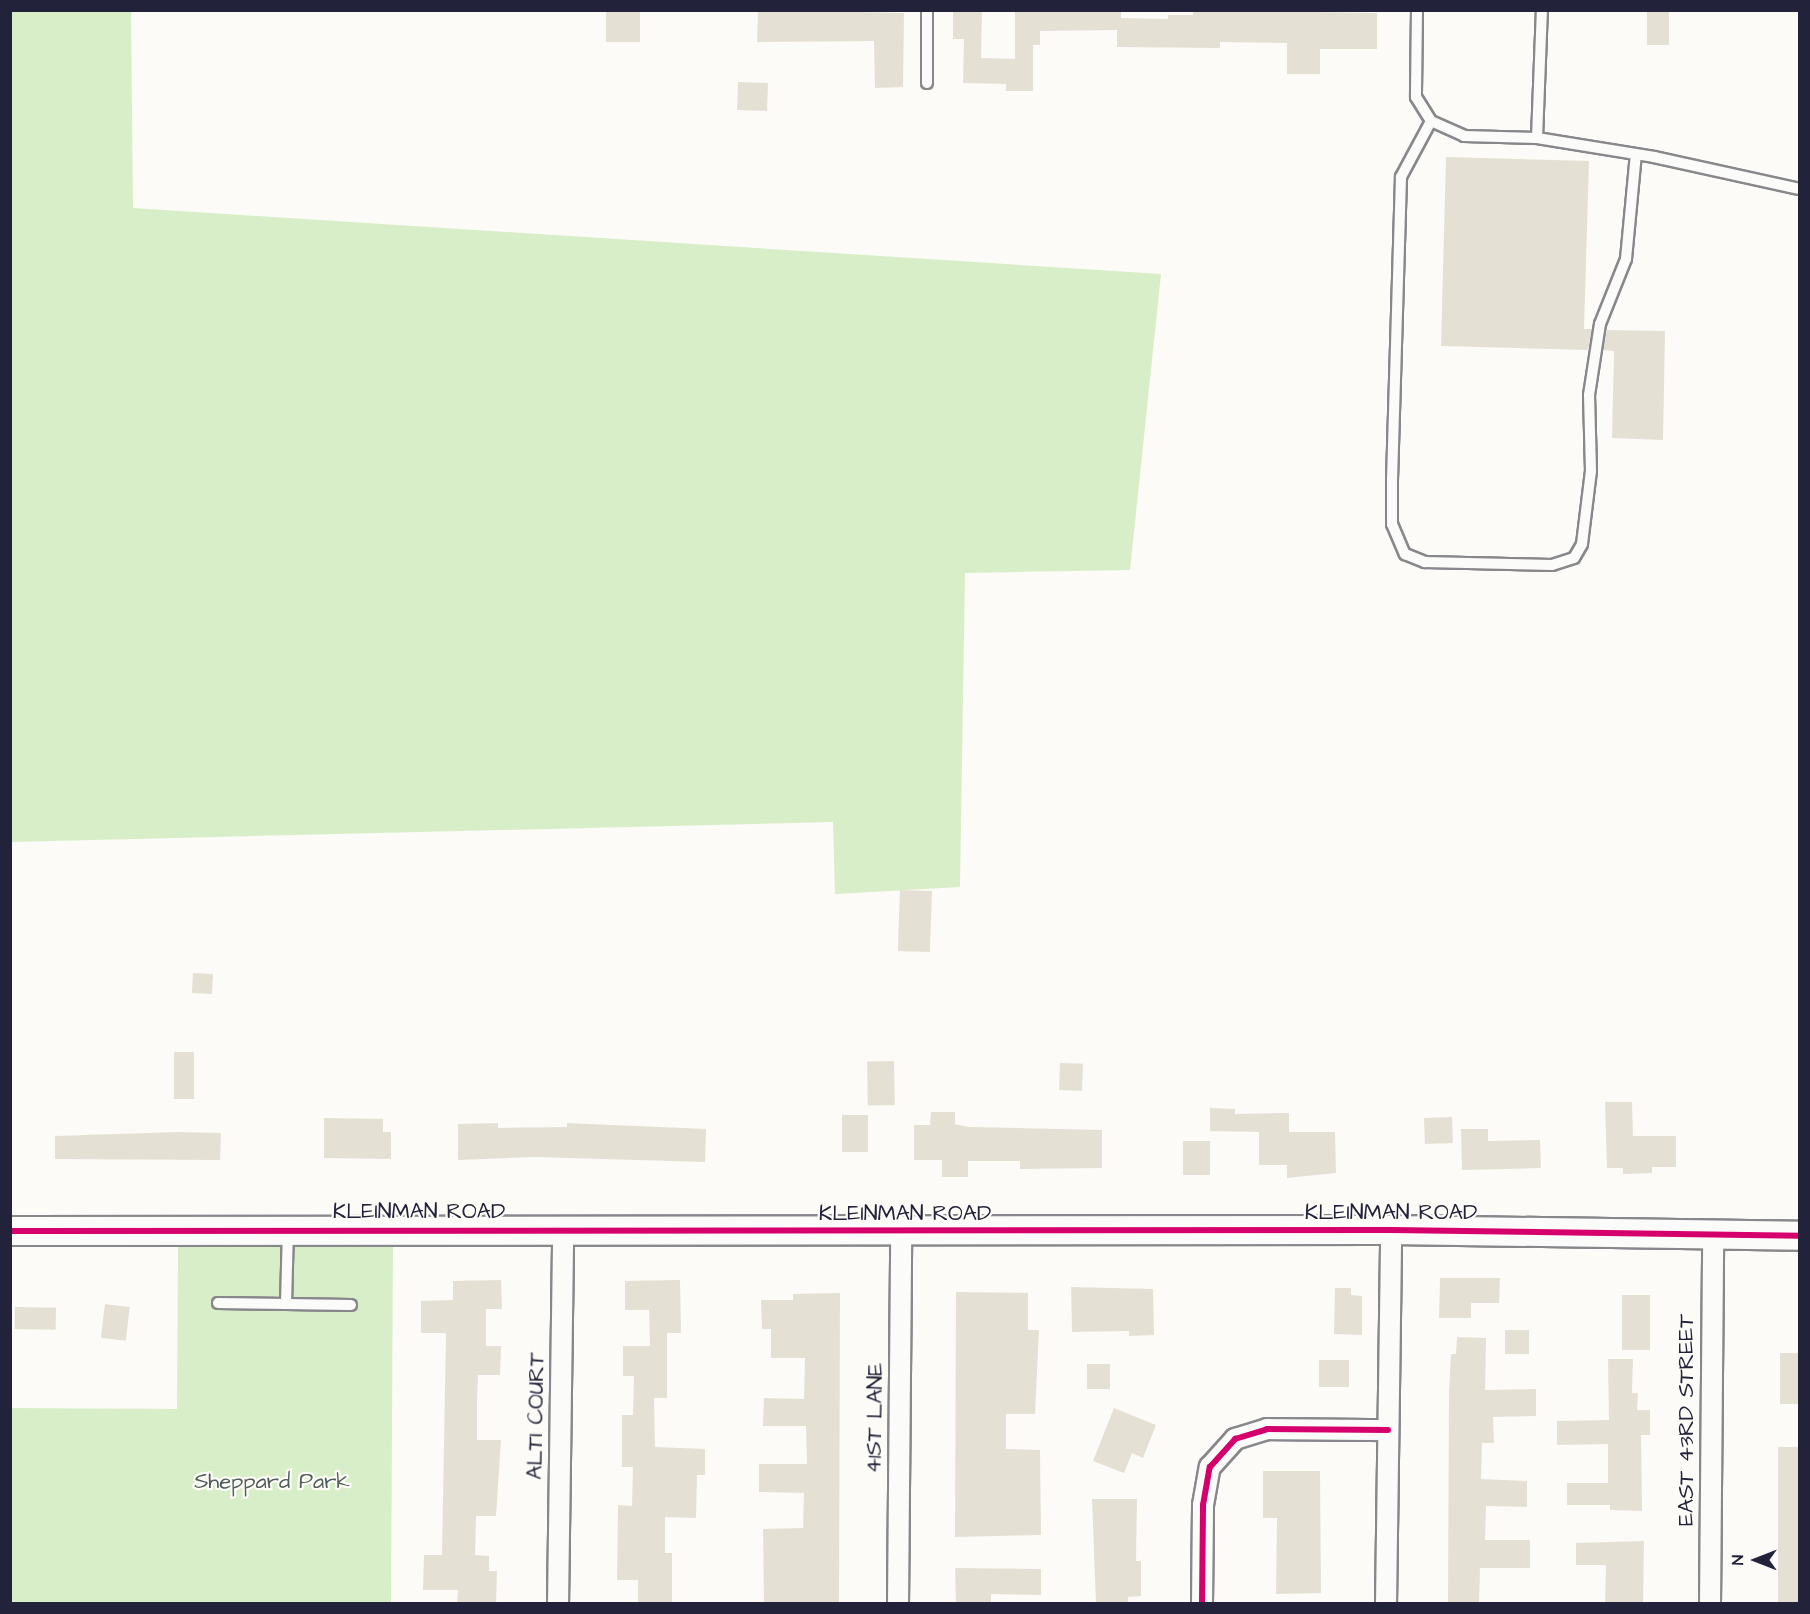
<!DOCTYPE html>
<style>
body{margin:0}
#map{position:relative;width:1810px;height:1614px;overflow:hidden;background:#fcfbf8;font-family:"Architects Daughter",sans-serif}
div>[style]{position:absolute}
.green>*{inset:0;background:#d7eec8}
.building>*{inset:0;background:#e5e0d4;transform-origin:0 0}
.roads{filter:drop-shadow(2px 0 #88888c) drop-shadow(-2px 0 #88888c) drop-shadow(0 2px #88888c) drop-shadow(0 -2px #88888c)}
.lane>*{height:10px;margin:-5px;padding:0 5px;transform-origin:5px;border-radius:5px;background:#fbfbf9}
.street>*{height:20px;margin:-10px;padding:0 10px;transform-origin:10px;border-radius:10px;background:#fbfbf9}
.secondary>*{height:28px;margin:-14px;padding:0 14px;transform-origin:14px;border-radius:14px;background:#fbfbf9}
.cycleway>*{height:6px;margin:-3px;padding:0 3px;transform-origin:3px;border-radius:3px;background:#d6006c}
span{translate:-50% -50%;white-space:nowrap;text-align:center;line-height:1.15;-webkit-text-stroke:4.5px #fdfcf7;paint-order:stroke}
.street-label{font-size:22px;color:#22223b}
.park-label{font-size:22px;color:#4f5c59}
.frame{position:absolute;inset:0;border:12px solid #22223b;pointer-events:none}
.north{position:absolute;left:1726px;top:1530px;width:60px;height:60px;-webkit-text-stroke:4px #fdfcf7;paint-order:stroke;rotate:270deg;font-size:16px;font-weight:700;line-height:24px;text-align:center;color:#22223b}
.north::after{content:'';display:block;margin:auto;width:21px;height:27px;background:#22223b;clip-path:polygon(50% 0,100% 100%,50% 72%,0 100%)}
</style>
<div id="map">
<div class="green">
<i style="clip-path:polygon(10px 11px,131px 11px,133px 208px,1161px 274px,1130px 570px,965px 573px,960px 887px,835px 894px,833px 822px,11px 842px)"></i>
<i style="clip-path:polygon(178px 1246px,393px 1246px,391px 1603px,11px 1604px,11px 1408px,177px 1409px)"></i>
</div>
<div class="building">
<i style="clip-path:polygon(758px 10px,904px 13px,903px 87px,875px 88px,874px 41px,757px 42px)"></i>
<i style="clip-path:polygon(953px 10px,982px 10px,981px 58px,1015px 59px,1015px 10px,1121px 10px,1121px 18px,1168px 19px,1168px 15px,1193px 15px,1193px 10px,1377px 13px,1377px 49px,1320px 49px,1320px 74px,1287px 74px,1287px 43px,1220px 42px,1220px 48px,1117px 47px,1117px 30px,1040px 31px,1040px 45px,1033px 45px,1033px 91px,1006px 91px,1006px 84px,963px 83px,964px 39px,953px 39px)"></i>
<i style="left:1647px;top:10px;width:22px;height:35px"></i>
<i style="left:606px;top:12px;width:34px;height:30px"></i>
<i style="left:738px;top:82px;width:30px;height:28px;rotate:2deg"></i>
<i style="clip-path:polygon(1446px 157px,1589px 161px,1584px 329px,1592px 329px,1588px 350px,1441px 346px)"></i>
<i style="clip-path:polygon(1607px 330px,1665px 331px,1663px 440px,1612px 438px,1614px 351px,1603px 350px)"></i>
<i style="left:900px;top:890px;width:32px;height:61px;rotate:2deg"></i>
<i style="left:193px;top:973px;width:20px;height:20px;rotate:3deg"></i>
<i style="left:174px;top:1052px;width:20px;height:47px"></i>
<i style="left:894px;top:1061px;width:44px;height:27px;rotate:89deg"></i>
<i style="left:1060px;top:1063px;width:23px;height:27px;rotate:2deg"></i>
<i style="clip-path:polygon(1605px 1102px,1632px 1102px,1633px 1136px,1676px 1136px,1676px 1167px,1652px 1167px,1652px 1173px,1623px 1174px,1623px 1168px,1607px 1168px)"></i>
<i style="clip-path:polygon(1210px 1108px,1235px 1109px,1235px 1114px,1289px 1113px,1289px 1132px,1335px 1132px,1336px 1173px,1287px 1178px,1287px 1165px,1259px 1165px,1259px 1132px,1210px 1131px)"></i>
<i style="clip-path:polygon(931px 1112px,955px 1112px,955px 1124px,969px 1127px,1102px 1130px,1102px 1168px,1020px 1169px,1020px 1161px,968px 1161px,968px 1177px,942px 1177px,942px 1160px,914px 1160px,914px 1125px,930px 1125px)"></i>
<i style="left:842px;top:1115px;width:26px;height:37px"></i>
<i style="left:1452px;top:1117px;width:26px;height:28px;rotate:88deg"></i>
<i style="clip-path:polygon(324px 1118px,383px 1119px,383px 1132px,391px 1132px,391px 1159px,324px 1158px)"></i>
<i style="clip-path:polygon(498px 1123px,498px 1128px,567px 1127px,567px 1123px,706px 1129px,705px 1162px,535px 1157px,458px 1160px,458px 1124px)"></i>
<i style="clip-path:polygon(1461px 1129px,1488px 1129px,1488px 1141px,1540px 1140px,1541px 1168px,1462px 1170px)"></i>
<i style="clip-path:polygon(177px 1132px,221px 1133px,220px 1160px,55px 1159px,55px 1136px)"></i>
<i style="left:1183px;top:1141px;width:27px;height:34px"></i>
<i style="clip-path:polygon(1440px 1278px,1500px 1278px,1499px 1303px,1471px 1303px,1471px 1318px,1439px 1318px)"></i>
<i style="clip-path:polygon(501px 1280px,502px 1309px,486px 1309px,486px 1346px,501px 1346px,500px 1375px,478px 1375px,477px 1399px,477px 1440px,501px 1440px,496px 1516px,476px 1516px,475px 1555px,489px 1556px,489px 1571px,497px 1571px,496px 1604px,457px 1604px,458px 1590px,423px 1590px,424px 1555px,442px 1555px,446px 1333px,421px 1333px,421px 1301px,453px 1300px,453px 1281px)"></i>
<i style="clip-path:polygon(680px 1280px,681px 1333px,667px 1333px,667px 1398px,654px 1398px,655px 1447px,705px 1449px,705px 1475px,697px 1475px,696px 1518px,665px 1517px,665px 1553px,672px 1553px,672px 1604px,638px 1604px,638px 1580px,617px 1580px,618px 1505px,632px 1506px,633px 1467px,622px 1467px,622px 1415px,633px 1415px,634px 1376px,623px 1376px,623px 1346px,650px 1346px,649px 1310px,625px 1310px,625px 1281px)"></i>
<i style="clip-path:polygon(1071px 1287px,1153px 1289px,1154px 1335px,1129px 1336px,1129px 1331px,1072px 1332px)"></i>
<i style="clip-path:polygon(1335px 1288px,1351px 1288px,1351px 1295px,1362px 1296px,1362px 1335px,1334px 1334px)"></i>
<i style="clip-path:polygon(956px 1292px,1028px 1293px,1028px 1330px,1039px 1330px,1035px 1414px,1006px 1414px,1006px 1449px,1040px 1450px,1041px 1535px,955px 1537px)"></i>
<i style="clip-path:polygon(840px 1293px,839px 1604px,764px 1604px,763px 1529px,803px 1528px,804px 1493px,759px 1492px,759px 1464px,807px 1464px,806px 1426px,763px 1426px,764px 1398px,804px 1399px,805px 1358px,771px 1358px,771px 1329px,762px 1329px,761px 1300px,793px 1300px,793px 1294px)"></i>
<i style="left:1622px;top:1295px;width:28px;height:55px"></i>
<i style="left:105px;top:1304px;width:25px;height:34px;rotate:7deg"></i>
<i style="left:15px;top:1307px;width:41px;height:22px;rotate:1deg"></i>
<i style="left:1505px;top:1330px;width:24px;height:24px"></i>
<i style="clip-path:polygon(1457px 1337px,1486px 1338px,1485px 1390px,1536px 1389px,1536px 1416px,1493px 1417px,1494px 1443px,1482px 1443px,1481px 1479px,1527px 1481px,1527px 1507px,1486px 1506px,1485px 1540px,1530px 1540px,1530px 1568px,1480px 1568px,1479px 1604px,1448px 1604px,1449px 1394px,1451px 1354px,1456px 1354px)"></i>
<i style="left:1780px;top:1353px;width:20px;height:51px"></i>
<i style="clip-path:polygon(1608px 1359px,1633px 1359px,1632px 1393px,1638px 1393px,1637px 1410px,1650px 1410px,1650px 1435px,1641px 1435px,1642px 1511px,1610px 1510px,1610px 1505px,1567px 1505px,1567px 1483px,1608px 1483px,1608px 1444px,1557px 1445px,1557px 1421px,1609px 1420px)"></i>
<i style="left:1349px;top:1360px;width:27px;height:30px;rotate:90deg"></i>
<i style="left:1110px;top:1364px;width:25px;height:23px;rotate:90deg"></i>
<i style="clip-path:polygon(1114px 1408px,1156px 1425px,1143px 1458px,1132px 1453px,1124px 1473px,1093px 1461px)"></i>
<i style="left:1778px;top:1447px;width:22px;height:157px"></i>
<i style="clip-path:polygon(1263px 1471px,1320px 1471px,1321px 1593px,1276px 1594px,1277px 1518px,1263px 1518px)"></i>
<i style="clip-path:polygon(1092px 1499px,1137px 1499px,1136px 1561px,1141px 1561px,1141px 1596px,1128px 1597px,1128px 1604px,1096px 1604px)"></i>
<i style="clip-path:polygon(1644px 1541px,1643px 1604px,1605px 1604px,1606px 1565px,1576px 1565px,1576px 1543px)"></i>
<i style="clip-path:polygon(955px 1568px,1041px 1569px,1041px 1595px,991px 1594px,991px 1604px,956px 1604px)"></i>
</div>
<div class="roads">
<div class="lane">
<i style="left:1417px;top:10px;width:87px;rotate:90.7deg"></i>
<i style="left:1416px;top:97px;width:28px;rotate:58deg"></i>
<i style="left:1431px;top:121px;width:36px;rotate:24deg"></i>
<i style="left:1464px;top:136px;width:73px;rotate:1.6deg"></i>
<i style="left:1537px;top:138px;width:128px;rotate:-87.8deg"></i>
<i style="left:927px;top:83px;width:73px;rotate:-90deg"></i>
<i style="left:1431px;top:121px;width:64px;rotate:118.2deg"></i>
<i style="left:1401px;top:177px;width:302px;rotate:91.7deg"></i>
<i style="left:1392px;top:479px;width:45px;rotate:90deg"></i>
<i style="left:1392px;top:524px;width:33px;rotate:67deg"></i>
<i style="left:1405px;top:554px;width:22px;rotate:22deg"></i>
<i style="left:1425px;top:562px;width:127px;rotate:1.4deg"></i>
<i style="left:1552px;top:565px;width:23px;rotate:-18deg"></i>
<i style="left:1574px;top:558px;width:16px;rotate:-60deg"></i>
<i style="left:1582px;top:544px;width:74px;rotate:-83deg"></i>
<i style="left:1591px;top:471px;width:76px;rotate:-91.5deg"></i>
<i style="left:1589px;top:395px;width:72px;rotate:-81.2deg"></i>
<i style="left:1600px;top:324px;width:70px;rotate:-68.2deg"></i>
<i style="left:1626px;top:259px;width:105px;rotate:-84.6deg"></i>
<i style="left:1537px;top:138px;width:119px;rotate:9.2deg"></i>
<i style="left:1654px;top:157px;width:149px;rotate:12.4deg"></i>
<i style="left:218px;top:1303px;width:68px;rotate:0.8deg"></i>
<i style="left:286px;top:1304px;width:74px;rotate:-88.5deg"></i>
<i style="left:286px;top:1304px;width:65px;rotate:0.9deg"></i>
</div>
<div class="street">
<i style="left:558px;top:1604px;width:374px;rotate:-89.2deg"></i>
<i style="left:898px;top:1604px;width:372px;rotate:-89.5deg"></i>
<i style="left:1202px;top:1604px;width:99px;rotate:-89.4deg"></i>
<i style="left:1203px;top:1505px;width:39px;rotate:-80deg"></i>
<i style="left:1210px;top:1467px;width:38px;rotate:-48deg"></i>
<i style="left:1235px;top:1439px;width:34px;rotate:-17deg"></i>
<i style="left:1267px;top:1429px;width:121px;rotate:0.5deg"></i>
<i style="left:1386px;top:1604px;width:374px;rotate:-89.2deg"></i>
<i style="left:1710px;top:1604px;width:368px;rotate:-89.5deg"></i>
</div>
<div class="secondary">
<i style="left:10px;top:1231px;width:1381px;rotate:-0.04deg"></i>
<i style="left:1391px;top:1230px;width:409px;rotate:0.8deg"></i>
</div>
</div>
<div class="cycleway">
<i style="left:10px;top:1231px;width:1381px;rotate:-0.04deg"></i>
<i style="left:1391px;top:1230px;width:409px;rotate:0.8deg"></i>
<i style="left:1202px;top:1604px;width:99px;rotate:-89.4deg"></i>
<i style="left:1203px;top:1505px;width:39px;rotate:-80deg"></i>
<i style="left:1210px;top:1467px;width:38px;rotate:-48deg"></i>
<i style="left:1235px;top:1439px;width:34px;rotate:-17deg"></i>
<i style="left:1267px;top:1429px;width:121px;rotate:0.5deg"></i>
</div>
<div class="street-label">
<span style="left:419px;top:1212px">KLEINMAN ROAD</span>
<span style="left:1391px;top:1213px">KLEINMAN ROAD</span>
<span style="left:905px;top:1214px">KLEINMAN ROAD</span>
<span style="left:536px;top:1416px;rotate:-89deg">ALTI COURT</span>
<span style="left:875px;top:1418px;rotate:-89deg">41ST LANE</span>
<span style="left:1687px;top:1420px;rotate:-90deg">EAST 43RD STREET</span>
</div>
<div class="park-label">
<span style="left:272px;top:1482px">Sheppard Park</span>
</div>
<div class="frame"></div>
<div class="north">N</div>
</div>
